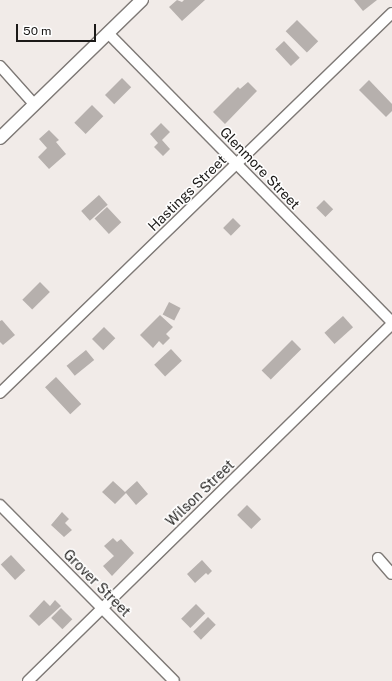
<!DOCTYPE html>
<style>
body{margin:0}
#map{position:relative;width:392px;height:681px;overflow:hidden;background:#f1ebe8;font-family:"Public Sans",sans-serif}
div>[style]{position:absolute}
.building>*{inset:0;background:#b6b0ad;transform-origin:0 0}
.roads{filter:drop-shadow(1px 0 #7e7976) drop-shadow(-1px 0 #7e7976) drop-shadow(0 1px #7e7976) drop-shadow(0 -1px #7e7976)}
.minor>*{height:10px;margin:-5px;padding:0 5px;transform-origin:5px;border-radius:5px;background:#fff}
.tertiary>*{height:12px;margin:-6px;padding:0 6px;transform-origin:6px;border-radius:6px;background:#fff}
span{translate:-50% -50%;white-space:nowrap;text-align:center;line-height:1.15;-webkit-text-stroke:3px #fff;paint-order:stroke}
.street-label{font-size:14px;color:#1c1a18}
.scale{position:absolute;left:16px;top:24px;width:80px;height:18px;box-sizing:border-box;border:2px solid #1c1a18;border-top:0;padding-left:5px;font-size:12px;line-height:14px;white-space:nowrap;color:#1c1a18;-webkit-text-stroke:3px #fff;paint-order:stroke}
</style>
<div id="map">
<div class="building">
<i style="clip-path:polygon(177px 0,182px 2px,184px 0,205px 0,182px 21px,169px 7px)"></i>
<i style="clip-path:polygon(354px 0,377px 0,363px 11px)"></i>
<i style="left:297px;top:20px;width:30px;height:16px;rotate:45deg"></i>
<i style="left:284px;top:41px;width:23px;height:12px;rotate:47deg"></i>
<i style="left:122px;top:78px;width:13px;height:24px;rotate:45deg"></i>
<i style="clip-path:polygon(369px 80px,392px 104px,392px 111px,386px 117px,359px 90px)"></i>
<i style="clip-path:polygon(248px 82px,257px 91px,225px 124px,213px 112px,238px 87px,240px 89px)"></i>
<i style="left:92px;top:105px;width:16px;height:25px;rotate:45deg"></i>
<i style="clip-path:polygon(161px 123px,170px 132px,162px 140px,170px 149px,163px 156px,154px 147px,158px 143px,150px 134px)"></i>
<i style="clip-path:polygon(49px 130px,59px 140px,56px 142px,66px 154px,49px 169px,38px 157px,47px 148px,39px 139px)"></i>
<i style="left:99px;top:195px;width:13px;height:24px;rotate:48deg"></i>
<i style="left:324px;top:200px;width:13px;height:11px;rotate:45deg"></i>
<i style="left:107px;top:207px;width:21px;height:17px;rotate:47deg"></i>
<i style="left:233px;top:218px;width:11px;height:14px;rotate:45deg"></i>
<i style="left:40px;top:282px;width:14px;height:25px;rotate:45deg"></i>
<i style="left:169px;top:302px;width:13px;height:14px;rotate:27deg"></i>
<i style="clip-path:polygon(160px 315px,173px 327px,166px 334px,170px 338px,163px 345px,159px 341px,153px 348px,140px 335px)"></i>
<i style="left:343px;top:316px;width:15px;height:25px;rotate:48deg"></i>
<i style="clip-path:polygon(2px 320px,15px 335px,3px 345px,0 342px,0 321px)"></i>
<i style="left:104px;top:327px;width:16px;height:17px;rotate:45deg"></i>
<i style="left:292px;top:340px;width:13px;height:43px;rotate:45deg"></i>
<i style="left:171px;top:349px;width:16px;height:23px;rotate:47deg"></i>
<i style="left:86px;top:350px;width:13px;height:25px;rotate:51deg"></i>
<i style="left:56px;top:377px;width:37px;height:15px;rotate:47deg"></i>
<i style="clip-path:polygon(113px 481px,125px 492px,137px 481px,148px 494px,136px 505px,126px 493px,115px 504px,102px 492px)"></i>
<i style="left:247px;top:505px;width:20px;height:14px;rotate:45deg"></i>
<i style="clip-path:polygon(62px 512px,69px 519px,65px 523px,72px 530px,64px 537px,51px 525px)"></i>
<i style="clip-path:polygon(113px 538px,117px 542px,121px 539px,134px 553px,112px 576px,103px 566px,114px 556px,104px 546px)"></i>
<i style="left:11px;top:555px;width:21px;height:14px;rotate:47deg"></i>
<i style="clip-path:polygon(202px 560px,212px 571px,208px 575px,206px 573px,195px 583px,187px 574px)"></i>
<i style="clip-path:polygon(44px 600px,50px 606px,55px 600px,61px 606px,39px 626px,29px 616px)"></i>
<i style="left:196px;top:604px;width:13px;height:21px;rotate:45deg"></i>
<i style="left:61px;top:608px;width:16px;height:14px;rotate:45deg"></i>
<i style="left:208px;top:617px;width:11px;height:21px;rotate:45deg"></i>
</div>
<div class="roads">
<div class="minor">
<i style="left:108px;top:33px;width:405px;rotate:45.5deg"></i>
<i style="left:0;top:66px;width:51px;rotate:48.2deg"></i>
<i style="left:0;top:393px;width:546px;rotate:-44.11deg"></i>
<i style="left:0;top:505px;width:247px;rotate:45.3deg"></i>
<i style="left:378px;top:558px;width:21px;rotate:49deg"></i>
<i style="left:28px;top:681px;width:510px;rotate:-44.44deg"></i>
</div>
<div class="tertiary">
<i style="left:0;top:138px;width:198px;rotate:-44.2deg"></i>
</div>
</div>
<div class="street-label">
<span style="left:260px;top:168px;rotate:46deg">Glenmore Street</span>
<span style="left:187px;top:193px;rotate:-44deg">Hastings Street</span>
<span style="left:200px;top:493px;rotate:-44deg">Wilson Street</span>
<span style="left:97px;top:583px;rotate:45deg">Grover Street</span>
</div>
<div class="scale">50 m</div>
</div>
